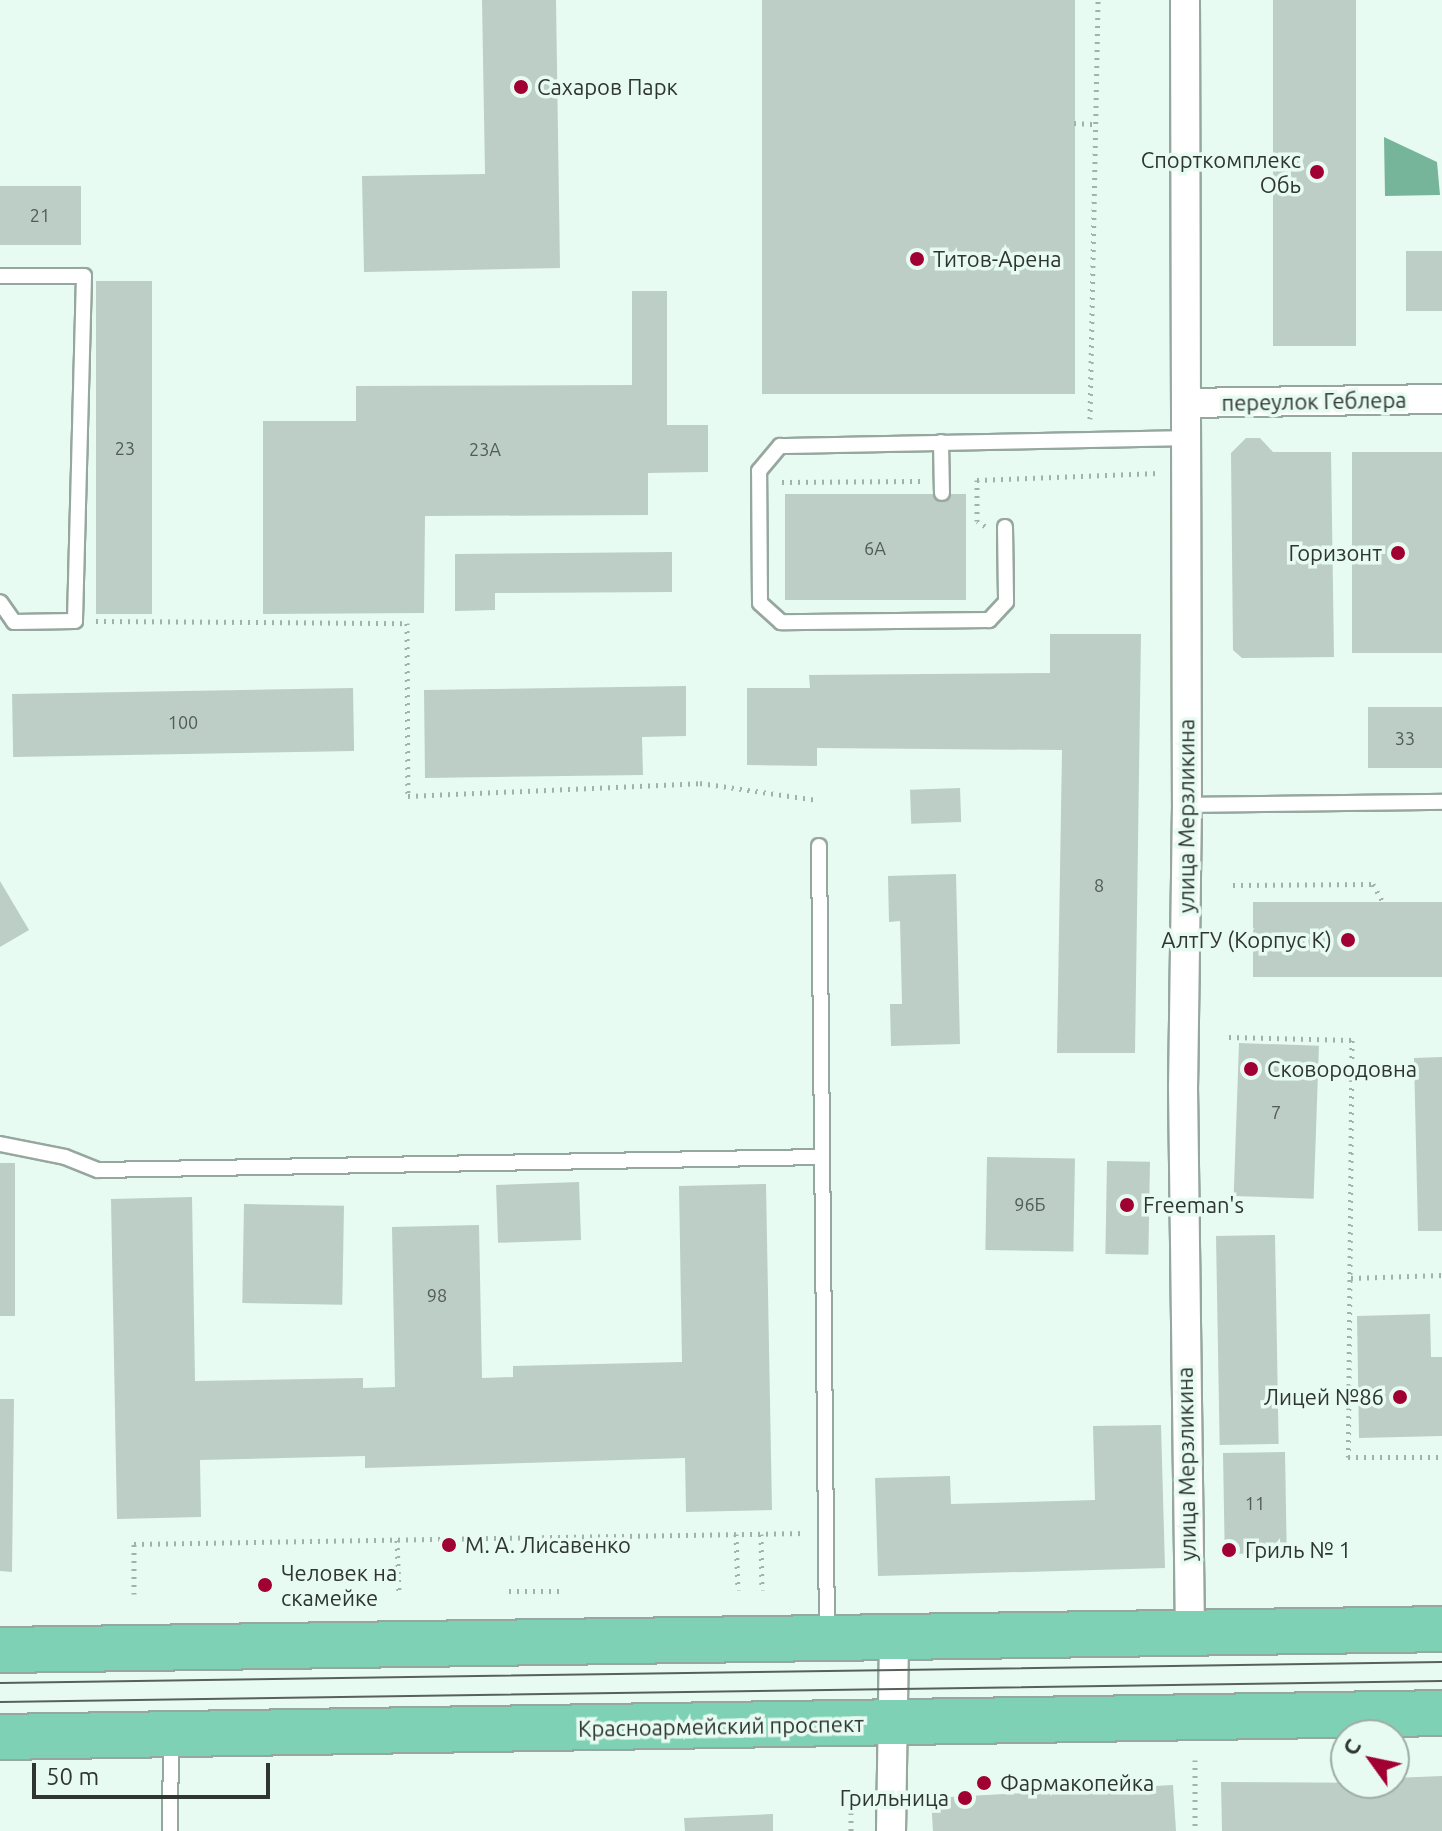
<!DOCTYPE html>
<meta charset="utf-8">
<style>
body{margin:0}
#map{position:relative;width:1442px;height:1831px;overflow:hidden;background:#e8fbf2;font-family:Ubuntu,sans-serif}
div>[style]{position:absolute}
.water>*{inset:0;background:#77b59a}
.building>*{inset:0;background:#bccec6;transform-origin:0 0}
.path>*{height:5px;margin-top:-2.5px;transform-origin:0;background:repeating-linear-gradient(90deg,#a3b1aa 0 2px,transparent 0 8px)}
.roads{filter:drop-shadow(2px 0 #96a79f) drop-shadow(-2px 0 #96a79f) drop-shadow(0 2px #96a79f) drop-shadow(0 -2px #96a79f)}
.lane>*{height:14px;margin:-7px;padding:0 7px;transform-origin:7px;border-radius:7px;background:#fff}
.street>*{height:28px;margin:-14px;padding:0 14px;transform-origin:14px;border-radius:14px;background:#fff}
.primary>*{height:44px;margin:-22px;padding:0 22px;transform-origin:22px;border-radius:22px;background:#7fd1b5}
.tram>*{height:2px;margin:-1px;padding:0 1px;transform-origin:1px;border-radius:1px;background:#57605b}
.dots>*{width:22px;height:22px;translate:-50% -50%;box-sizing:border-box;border:4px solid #e8fbf2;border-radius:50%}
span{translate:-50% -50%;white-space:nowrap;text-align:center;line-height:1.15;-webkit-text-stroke:7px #e8fbf2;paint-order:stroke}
.number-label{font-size:18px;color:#525c57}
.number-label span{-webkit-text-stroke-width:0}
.poi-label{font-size:22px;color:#2f3632}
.left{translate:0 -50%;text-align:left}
.right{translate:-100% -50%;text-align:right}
.street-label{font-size:22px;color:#2f3632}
.north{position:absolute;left:1330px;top:1719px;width:80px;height:80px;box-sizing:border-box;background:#e8fbf2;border:2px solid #9eaca5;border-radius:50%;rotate:303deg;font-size:22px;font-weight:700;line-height:32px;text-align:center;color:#2f3632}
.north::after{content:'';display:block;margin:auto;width:28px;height:36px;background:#a10033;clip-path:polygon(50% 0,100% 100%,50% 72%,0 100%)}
.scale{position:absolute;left:32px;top:1763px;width:238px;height:36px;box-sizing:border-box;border:4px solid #2f3632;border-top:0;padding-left:10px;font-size:24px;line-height:28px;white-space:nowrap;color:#2f3632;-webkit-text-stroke:6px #e8fbf2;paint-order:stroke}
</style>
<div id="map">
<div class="water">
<i style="clip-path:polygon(1384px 137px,1437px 162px,1440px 195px,1385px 196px)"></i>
</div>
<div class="building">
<i style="clip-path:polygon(482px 0,556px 0,560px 268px,364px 272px,362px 176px,485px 174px)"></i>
<i style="left:762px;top:0;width:313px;height:394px"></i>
<i style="left:1273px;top:0;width:83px;height:346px"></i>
<i style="left:0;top:186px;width:81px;height:59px"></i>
<i style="left:1442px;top:251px;width:60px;height:36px;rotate:90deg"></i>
<i style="left:152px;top:281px;width:333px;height:56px;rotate:90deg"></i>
<i style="clip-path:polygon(632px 291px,667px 291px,667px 425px,708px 425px,708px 472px,648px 473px,648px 515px,425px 516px,424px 613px,263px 614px,263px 421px,356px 421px,356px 386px,632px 385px)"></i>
<i style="clip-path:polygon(1246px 438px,1260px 438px,1273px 452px,1331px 452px,1334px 657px,1242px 658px,1233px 650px,1231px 453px)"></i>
<i style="left:1442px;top:452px;width:201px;height:90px;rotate:90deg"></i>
<i style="left:966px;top:494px;width:106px;height:181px;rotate:90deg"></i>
<i style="clip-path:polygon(672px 552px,672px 592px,495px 593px,495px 610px,455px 611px,455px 554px)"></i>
<i style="clip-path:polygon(1050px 634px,1141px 634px,1135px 1053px,1057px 1053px,1062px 750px,817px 748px,817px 766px,747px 765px,747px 688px,810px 688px,809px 675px,1050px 673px)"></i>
<i style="clip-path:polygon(686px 686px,686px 736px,642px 737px,643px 775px,425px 778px,424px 690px)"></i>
<i style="left:353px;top:688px;width:63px;height:341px;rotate:89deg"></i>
<i style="left:1368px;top:707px;width:74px;height:61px"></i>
<i style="left:960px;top:788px;width:34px;height:50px;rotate:88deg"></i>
<i style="clip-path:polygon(956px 874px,960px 1044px,891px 1046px,890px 1004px,902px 1004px,900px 921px,889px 922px,888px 876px)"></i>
<i style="clip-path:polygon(0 881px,29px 930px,0 947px)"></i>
<i style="left:1442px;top:902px;width:75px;height:189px;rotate:90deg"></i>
<i style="left:1239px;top:1043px;width:80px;height:153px;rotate:2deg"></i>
<i style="clip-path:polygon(1442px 1057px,1442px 1231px,1418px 1231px,1414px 1058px)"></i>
<i style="left:987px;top:1157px;width:88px;height:93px;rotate:1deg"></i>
<i style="left:1107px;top:1161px;width:43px;height:93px;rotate:1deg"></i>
<i style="left:0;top:1163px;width:15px;height:153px"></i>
<i style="left:579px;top:1182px;width:58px;height:83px;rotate:88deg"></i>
<i style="clip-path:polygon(766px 1184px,772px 1510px,686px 1512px,685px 1458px,365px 1468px,365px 1456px,200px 1460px,201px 1517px,117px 1519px,111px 1199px,192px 1197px,195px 1381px,363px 1378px,363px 1388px,395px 1387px,392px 1227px,479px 1225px,482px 1378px,513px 1377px,513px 1366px,682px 1362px,679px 1186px)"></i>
<i style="left:244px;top:1204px;width:100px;height:99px;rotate:1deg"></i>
<i style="left:1275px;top:1235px;width:209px;height:59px;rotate:89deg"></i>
<i style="clip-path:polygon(1430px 1314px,1431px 1357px,1442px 1357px,1442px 1436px,1359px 1438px,1357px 1316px)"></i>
<i style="clip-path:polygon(0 1399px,14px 1399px,12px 1572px,0 1571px)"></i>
<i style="clip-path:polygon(1161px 1425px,1165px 1568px,878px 1576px,875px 1478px,950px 1476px,951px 1504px,1095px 1500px,1093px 1426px)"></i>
<i style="left:1285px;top:1452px;width:101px;height:62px;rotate:89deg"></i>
<i style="clip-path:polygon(1442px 1776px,1442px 1831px,1222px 1831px,1221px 1782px,1394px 1783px,1394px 1778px)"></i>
<i style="clip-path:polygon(1173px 1785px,1176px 1831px,933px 1831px,931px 1798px)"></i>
<i style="clip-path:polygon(773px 1814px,773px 1831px,685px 1831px,684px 1818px)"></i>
</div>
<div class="path">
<i style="left:1074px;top:123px;width:22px;rotate:3deg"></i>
<i style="left:1090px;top:419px;width:419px;rotate:-88.9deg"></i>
<i style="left:782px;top:482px;width:138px;rotate:-0.4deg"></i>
<i style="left:985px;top:526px;width:9px;rotate:-148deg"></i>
<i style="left:977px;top:521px;width:41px;rotate:-90deg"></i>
<i style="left:977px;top:480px;width:182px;rotate:-2.2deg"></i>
<i style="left:96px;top:621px;width:311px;rotate:0.4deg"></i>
<i style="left:407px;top:623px;width:173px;rotate:89.7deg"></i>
<i style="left:408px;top:796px;width:292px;rotate:-2.5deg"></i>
<i style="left:700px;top:783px;width:118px;rotate:8.3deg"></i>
<i style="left:1233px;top:885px;width:140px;rotate:-0.4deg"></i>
<i style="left:1373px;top:884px;width:21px;rotate:61deg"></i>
<i style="left:1229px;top:1037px;width:123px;rotate:1.4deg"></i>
<i style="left:1352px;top:1040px;width:417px;rotate:90.5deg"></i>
<i style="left:1348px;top:1457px;width:94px"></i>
<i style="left:1351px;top:1278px;width:91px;rotate:-1.9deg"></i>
<i style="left:736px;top:1534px;width:56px;rotate:88deg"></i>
<i style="left:761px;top:1534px;width:56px;rotate:89deg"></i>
<i style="left:397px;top:1540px;width:52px;rotate:87.8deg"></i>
<i style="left:509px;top:1591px;width:56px"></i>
<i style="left:134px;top:1594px;width:50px;rotate:-90deg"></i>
<i style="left:134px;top:1544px;width:672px;rotate:-0.94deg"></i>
<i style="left:1195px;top:1760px;width:71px;rotate:90deg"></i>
<i style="left:851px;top:1797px;width:34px;rotate:90deg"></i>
</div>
<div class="roads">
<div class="lane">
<i style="left:0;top:276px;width:84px"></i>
<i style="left:84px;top:276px;width:345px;rotate:91.5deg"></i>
<i style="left:75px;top:621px;width:61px;rotate:179.1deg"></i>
<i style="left:14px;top:622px;width:24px;rotate:-125deg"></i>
<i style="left:941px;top:442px;width:51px;rotate:88.9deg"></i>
<i style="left:1005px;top:527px;width:75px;rotate:89.2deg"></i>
<i style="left:1006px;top:602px;width:25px;rotate:133deg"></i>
<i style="left:989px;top:620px;width:208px;rotate:179.4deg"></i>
<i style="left:781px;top:622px;width:28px;rotate:-138deg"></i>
<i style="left:760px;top:603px;width:132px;rotate:-90.4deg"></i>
<i style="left:759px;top:471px;width:33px;rotate:-50deg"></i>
<i style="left:780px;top:446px;width:404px;rotate:-1.1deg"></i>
<i style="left:1187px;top:805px;width:255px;rotate:-0.7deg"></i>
<i style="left:819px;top:846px;width:787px;rotate:89.42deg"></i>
<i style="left:0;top:1144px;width:66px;rotate:11.3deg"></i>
<i style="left:65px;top:1157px;width:35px;rotate:22deg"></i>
<i style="left:98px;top:1170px;width:723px;rotate:-1.03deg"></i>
<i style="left:170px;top:1831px;width:92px;rotate:-89.4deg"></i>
</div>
<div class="street">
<i style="left:1185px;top:0;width:805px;rotate:89.86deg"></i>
<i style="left:1187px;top:805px;width:281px;rotate:90.8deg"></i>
<i style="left:1183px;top:1086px;width:547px;rotate:89.27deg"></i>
<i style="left:1186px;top:403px;width:256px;rotate:-0.9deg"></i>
<i style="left:891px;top:1831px;width:194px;rotate:-89.1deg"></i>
</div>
<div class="primary">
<i style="left:0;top:1650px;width:1442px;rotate:-0.83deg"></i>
<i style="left:0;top:1737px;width:1442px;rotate:-0.95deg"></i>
</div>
</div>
<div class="tram">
<i style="left:0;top:1683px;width:1442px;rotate:-0.83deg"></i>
<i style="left:0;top:1702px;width:1442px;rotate:-0.83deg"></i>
</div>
<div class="dots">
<i style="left:521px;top:87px;background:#a10033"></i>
<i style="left:1317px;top:172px;background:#a10033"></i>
<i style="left:917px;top:259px;background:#a10033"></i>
<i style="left:1398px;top:553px;background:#a10033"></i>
<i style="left:1348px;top:940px;background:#a10033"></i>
<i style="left:1251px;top:1069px;background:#a10033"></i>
<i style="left:1127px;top:1205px;background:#a10033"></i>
<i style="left:1400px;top:1397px;background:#a10033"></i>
<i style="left:449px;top:1545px;background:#a10033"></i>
<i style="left:1229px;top:1550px;background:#a10033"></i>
<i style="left:265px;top:1585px;background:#a10033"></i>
<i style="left:984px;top:1783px;background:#a10033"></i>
<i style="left:965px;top:1798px;background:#a10033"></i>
</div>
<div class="number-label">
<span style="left:40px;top:215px">21</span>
<span style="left:125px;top:448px">23</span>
<span style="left:485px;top:449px">23А</span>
<span style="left:875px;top:548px">6А</span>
<span style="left:183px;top:722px">100</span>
<span style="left:1405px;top:738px">33</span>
<span style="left:1099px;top:885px">8</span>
<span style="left:1276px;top:1112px">7</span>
<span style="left:1030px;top:1204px">96Б</span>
<span style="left:437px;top:1295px">98</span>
<span style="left:1255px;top:1503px">11</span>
</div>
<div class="poi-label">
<span class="left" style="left:537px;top:87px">Сахаров Парк</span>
<span class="right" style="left:1301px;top:172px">Спорткомплекс<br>Обь</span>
<span class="left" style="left:933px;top:259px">Титов-Арена</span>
<span class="right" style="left:1382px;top:553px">Горизонт</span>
<span class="right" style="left:1332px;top:940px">АлтГУ (Корпус К)</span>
<span class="left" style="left:1267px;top:1069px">Сковородовна</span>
<span class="left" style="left:1143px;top:1205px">Freeman's</span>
<span class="right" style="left:1384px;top:1397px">Лицей №86</span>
<span class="left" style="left:465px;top:1545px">М. А. Лисавенко</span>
<span class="left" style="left:1245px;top:1550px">Гриль № 1</span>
<span class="left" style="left:281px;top:1585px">Человек на<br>скамейке</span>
<span class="left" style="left:1000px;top:1783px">Фармакопейка</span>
<span class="right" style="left:949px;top:1798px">Грильница</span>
</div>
<div class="street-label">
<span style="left:1314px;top:401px;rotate:-1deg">переулок Геблера</span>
<span style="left:1186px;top:816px;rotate:-90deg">улица Мерзликина</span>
<span style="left:1186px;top:1464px;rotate:-91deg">улица Мерзликина</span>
<span style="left:721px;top:1726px;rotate:-1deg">Красноармейский проспект</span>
</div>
<div class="north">С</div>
<div class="scale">50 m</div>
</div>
